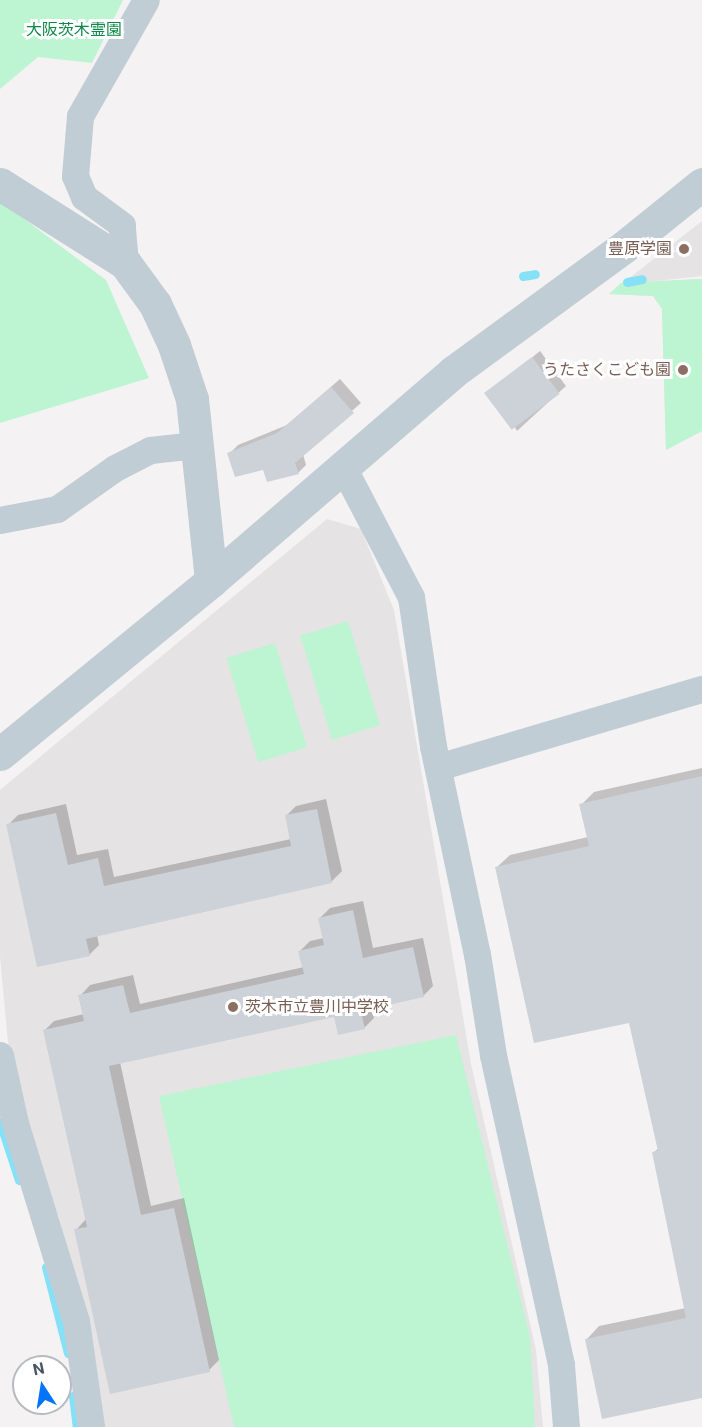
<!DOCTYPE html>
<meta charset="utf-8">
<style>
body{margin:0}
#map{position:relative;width:702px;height:1427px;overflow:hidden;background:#f4f2f2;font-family:Roboto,"Noto Sans JP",sans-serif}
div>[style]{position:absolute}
.education>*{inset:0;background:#e5e3e4}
.green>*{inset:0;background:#bdf5d2;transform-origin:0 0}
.shadow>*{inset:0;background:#0003}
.stream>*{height:9px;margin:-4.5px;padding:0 4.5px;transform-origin:4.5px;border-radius:4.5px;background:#86e0f6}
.building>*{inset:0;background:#cdd1d8;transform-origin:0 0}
.minor>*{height:27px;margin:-13.5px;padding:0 13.5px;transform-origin:13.5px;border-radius:13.5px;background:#c1cdd5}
.tertiary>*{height:33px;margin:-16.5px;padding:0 16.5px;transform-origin:16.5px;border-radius:16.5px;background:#c1cdd5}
.dots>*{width:16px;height:16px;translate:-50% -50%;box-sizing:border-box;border:3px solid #fff;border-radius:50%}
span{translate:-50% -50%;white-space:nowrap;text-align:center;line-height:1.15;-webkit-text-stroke:6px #fff;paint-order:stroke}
.park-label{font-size:16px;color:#0d8848}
.education-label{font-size:16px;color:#785e54}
.right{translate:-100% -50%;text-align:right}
.left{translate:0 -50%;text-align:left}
.north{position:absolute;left:12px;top:1355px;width:60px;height:60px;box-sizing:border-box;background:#fff;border:2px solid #b5bbc0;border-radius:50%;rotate:348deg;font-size:16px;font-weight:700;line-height:24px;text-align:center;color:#475662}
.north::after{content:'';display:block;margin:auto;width:21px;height:27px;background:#0674fa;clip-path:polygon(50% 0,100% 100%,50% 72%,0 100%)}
</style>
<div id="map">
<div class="education">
<i style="clip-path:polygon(702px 221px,702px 276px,655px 281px,702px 279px,702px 431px,666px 450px,662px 309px,653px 296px,609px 294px)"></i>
<i style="clip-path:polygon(327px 519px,361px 529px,394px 610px,471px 1064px,536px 1350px,543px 1427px,101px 1427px,94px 1350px,59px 1218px,26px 1121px,8px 1043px,0 956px,0 790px)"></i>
</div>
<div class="green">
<i style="clip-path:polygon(0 0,123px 0,92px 63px,38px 57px,0 89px)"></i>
<i style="clip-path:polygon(0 201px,106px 280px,149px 378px,0 423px)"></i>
<i style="clip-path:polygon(702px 279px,702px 431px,666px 450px,662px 309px,653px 296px,609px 294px,621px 283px)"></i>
<i style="left:348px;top:621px;width:109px;height:50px;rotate:73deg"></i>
<i style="left:275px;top:643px;width:109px;height:51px;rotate:73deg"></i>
<i style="clip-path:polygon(456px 1035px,530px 1337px,535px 1427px,234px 1427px,159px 1096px)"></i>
</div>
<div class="shadow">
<i style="clip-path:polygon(540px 351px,566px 386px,517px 431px,494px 388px)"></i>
<i style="clip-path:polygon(340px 379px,361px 403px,303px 454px,306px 465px,298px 473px,264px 469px,229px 454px,238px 445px,287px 425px)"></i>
<i style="clip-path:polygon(702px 768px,702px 1396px,587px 1339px,599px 1326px,686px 1308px,653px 1153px,659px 1148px,630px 1021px,497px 867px,510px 855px,588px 837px,581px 805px,594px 792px)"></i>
<i style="clip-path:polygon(326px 799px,342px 871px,332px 881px,97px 935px,99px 945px,89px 955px,8px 825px,18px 815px,66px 804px,77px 855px,108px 849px,114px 877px,291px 839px,286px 816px,296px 806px)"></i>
<i style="clip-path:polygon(363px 901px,373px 948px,423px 938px,433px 986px,423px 996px,372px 1007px,374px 1018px,364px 1028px,335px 1015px,120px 1062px,151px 1206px,184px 1198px,219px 1360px,209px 1370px,76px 1230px,86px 1219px,44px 1031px,54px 1021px,84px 1014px,80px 996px,90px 985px,133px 975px,140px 1004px,304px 967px,300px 951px,310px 941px,324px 938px,320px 918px,330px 908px)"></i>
</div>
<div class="stream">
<i style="left:523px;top:276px;width:12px;rotate:-9deg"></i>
<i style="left:627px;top:282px;width:15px;rotate:-11deg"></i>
<i style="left:0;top:1122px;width:61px;rotate:71.9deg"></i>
<i style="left:46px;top:1267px;width:89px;rotate:75.7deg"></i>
<i style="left:73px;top:1396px;width:31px;rotate:83deg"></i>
</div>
<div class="building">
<i style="left:532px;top:357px;width:46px;height:60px;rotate:53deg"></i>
<i style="clip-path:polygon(331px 387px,354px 413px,295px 463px,299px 474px,267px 482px,263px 470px,235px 477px,227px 453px,277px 433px)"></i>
<i style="clip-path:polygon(702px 776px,702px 1398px,602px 1419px,585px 1339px,686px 1318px,652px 1152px,658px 1151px,629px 1023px,534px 1043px,495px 867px,589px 846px,579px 804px)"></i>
<i style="clip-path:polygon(317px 809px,332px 883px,86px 939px,90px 956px,37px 967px,6px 824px,56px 813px,68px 865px,98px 858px,104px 886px,291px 846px,285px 815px)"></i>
<i style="clip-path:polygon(353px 910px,363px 958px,413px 947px,424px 997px,361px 1011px,365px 1029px,338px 1035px,334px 1017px,109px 1066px,141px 1215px,174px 1208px,210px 1372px,110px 1394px,74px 1229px,87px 1227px,43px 1030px,84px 1021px,78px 995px,123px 985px,130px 1013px,304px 974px,298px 951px,324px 945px,318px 918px)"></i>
</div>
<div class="minor">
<i style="left:125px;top:263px;width:38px;rotate:-95deg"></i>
<i style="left:122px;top:225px;width:47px;rotate:-143.6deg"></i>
<i style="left:84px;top:197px;width:23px;rotate:-113deg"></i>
<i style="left:75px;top:176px;width:60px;rotate:-85.2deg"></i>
<i style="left:80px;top:116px;width:133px;rotate:-60.4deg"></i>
<i style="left:343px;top:467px;width:147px;rotate:62.4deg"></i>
<i style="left:411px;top:597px;width:151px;rotate:81.6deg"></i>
<i style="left:433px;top:746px;width:213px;rotate:78.1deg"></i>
<i style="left:477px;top:954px;width:102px;rotate:81deg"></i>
<i style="left:493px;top:1055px;width:317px;rotate:77.6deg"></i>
<i style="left:561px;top:1365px;width:62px;rotate:85.4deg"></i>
<i style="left:0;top:520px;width:58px;rotate:-10.9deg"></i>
<i style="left:57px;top:509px;width:71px;rotate:-35.3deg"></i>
<i style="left:115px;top:468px;width:39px;rotate:-27deg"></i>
<i style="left:150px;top:450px;width:46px;rotate:-6.2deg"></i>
<i style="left:438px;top:767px;width:275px;rotate:-16.5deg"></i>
<i style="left:0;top:1055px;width:70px;rotate:77.6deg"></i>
<i style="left:15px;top:1123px;width:207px;rotate:72.9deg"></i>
<i style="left:76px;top:1321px;width:107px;rotate:81.9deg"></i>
</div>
<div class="tertiary">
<i style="left:0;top:184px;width:148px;rotate:32.3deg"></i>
<i style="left:125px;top:263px;width:51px;rotate:53.8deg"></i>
<i style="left:155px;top:304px;width:45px;rotate:65.1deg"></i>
<i style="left:174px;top:345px;width:57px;rotate:71.6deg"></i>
<i style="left:192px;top:399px;width:183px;rotate:84deg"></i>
<i style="left:0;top:754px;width:273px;rotate:-39.3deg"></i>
<i style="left:211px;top:581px;width:320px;rotate:-40.8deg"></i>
<i style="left:453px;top:372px;width:213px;rotate:-36.2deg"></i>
<i style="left:625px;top:246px;width:99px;rotate:-38.8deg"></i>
</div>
<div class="dots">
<i style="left:684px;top:249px;background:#8d6e63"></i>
<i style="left:683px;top:370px;background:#8d6e63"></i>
<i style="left:233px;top:1007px;background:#8d6e63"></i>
</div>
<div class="park-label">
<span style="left:74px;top:30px">大阪茨木霊園</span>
</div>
<div class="education-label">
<span class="right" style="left:672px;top:249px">豊原学園</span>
<span class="right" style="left:671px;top:370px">うたさくこども園</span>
<span class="left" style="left:245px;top:1007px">茨木市立豊川中学校</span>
</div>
<div class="north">N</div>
</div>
